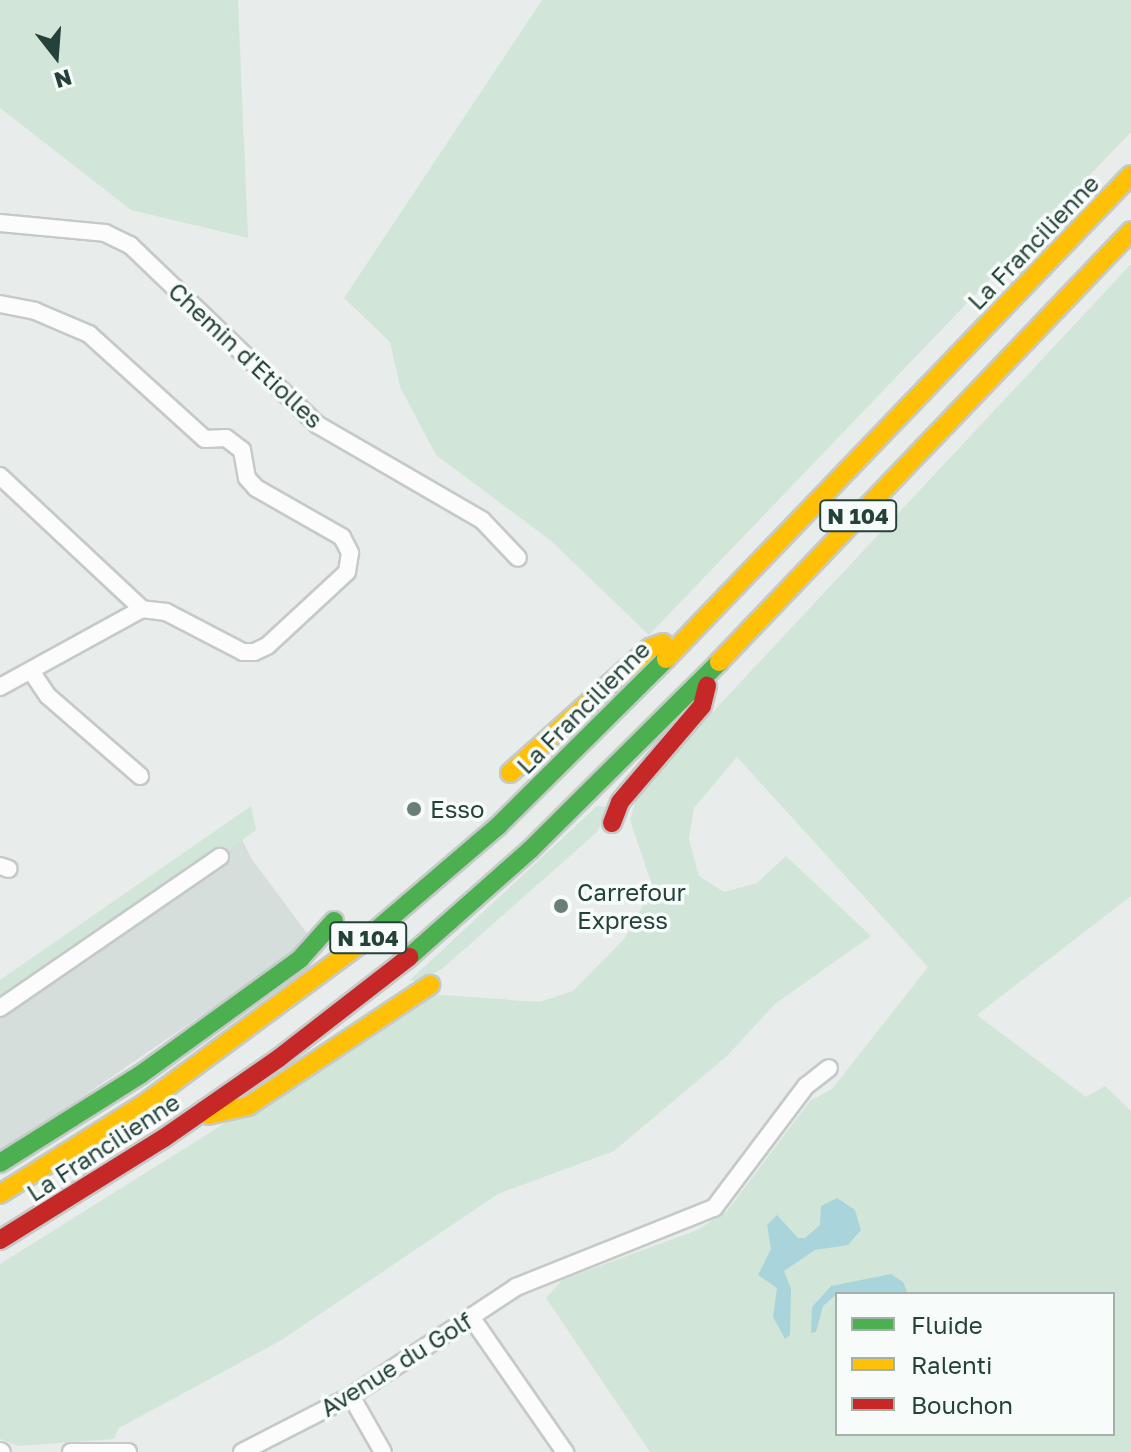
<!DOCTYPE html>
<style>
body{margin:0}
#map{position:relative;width:1131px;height:1452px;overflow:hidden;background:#e8edeb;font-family:"Golos Text",sans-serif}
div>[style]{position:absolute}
.built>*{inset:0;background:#d6dedb}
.green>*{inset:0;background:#d1e6d8}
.water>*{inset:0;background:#a9d4db}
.roads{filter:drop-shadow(2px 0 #c5cac8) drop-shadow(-2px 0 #c5cac8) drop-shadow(0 2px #c5cac8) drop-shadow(0 -2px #c5cac8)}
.street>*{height:16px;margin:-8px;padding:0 8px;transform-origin:8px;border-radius:8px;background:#fcfcfc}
.fast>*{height:18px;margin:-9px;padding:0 9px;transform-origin:9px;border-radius:9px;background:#4caf50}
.slow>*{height:18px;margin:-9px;padding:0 9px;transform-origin:9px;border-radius:9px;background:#ffc107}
.jam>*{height:18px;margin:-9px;padding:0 9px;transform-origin:9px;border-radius:9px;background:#c62828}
.dots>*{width:22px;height:22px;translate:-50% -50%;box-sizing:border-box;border:4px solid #f7fbf9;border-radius:50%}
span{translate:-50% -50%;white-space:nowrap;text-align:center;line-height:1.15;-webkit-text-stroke:7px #f7fbf9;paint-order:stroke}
.shield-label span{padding:2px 6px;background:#f7fbf9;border:2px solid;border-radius:6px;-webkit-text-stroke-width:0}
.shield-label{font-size:22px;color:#24423a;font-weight:700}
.street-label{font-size:24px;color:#24423a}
.poi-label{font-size:24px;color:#24423a}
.left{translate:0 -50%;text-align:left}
.legend{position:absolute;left:835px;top:1292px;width:280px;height:144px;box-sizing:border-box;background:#f7fbf9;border:2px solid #a3b1ad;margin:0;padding:10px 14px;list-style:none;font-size:24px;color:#24423a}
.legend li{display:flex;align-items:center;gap:16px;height:40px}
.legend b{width:40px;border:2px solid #a3b1ad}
.north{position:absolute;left:16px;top:16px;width:80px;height:80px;-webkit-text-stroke:6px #f7fbf9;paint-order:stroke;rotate:163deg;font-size:22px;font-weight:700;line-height:32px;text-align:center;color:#24423a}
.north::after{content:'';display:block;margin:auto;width:28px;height:36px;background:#24423a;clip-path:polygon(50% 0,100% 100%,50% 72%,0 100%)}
</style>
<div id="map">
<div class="built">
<i style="clip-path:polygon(242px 839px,251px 858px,312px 940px,0 1153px,0 1003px,94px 948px)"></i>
</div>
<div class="green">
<i style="clip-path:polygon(0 0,238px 0,248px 238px,131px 210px,0 108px)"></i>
<i style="clip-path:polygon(542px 0,1131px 0,1131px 132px,649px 635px,550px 540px,436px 455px,400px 387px,390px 342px,344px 298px)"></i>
<i style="clip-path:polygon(evenodd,1131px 264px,1131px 896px,977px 1015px,1086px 1097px,1105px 1086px,1131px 1111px,1131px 1452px,650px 1452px,546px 1298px,562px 1280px,697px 1230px,727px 1211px,810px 1101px,832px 1089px,928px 967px,737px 757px,694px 808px,689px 839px,699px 876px,724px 892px,757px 883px,786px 856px,871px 936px,775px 1004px,727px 1056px,614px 1151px,498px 1194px,280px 1341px,119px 1428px,114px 1439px,18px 1446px,0 1439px,0 1264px,431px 994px,539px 1002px,573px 991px,624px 939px,653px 888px,630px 820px,638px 792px,1131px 264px,837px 1294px,1113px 1294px,1113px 1434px,837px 1434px,837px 1294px)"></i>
<i style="clip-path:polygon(251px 806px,256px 830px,94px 948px,0 1004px,0 980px)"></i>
<i style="clip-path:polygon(597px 806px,612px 807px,596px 833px,442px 969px,418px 982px,410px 980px)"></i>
</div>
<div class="water">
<i style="clip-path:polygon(837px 1198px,855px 1210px,861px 1230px,848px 1245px,815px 1250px,784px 1271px,791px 1289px,790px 1335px,785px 1339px,773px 1317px,777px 1288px,758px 1275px,771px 1249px,767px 1225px,777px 1215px,798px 1238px,805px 1238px,820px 1225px,821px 1206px)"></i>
<i style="clip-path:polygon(891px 1274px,903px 1282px,908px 1294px,837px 1294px,823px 1306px,816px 1332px,811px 1333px,812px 1307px,831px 1286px)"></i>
</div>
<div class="roads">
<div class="street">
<i style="left:0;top:223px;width:105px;rotate:5.4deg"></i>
<i style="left:105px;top:233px;width:28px;rotate:26deg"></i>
<i style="left:130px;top:245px;width:260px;rotate:43.8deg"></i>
<i style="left:318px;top:425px;width:190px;rotate:30.1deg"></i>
<i style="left:482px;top:520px;width:52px;rotate:46.5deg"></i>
<i style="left:0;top:304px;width:36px;rotate:11deg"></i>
<i style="left:35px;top:311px;width:59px;rotate:23.1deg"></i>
<i style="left:89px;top:334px;width:156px;rotate:42.2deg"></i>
<i style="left:205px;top:439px;width:21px;rotate:-3deg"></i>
<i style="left:226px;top:438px;width:20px;rotate:37deg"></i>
<i style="left:242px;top:450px;width:28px;rotate:80deg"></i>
<i style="left:247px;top:478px;width:13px;rotate:48deg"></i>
<i style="left:256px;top:488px;width:99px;rotate:29.7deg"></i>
<i style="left:342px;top:537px;width:18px;rotate:63deg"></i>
<i style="left:350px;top:553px;width:19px;rotate:99deg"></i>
<i style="left:347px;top:572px;width:109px;rotate:137.2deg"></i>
<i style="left:267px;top:646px;width:14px;rotate:155deg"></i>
<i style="left:254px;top:652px;width:11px;rotate:180deg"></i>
<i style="left:243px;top:652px;width:87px;rotate:-152.5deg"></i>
<i style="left:166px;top:612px;width:24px;rotate:-173deg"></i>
<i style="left:142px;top:609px;width:162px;rotate:151.2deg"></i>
<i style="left:0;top:476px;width:195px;rotate:43.1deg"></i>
<i style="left:31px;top:671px;width:30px;rotate:56deg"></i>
<i style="left:48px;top:696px;width:122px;rotate:41deg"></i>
<i style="left:0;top:866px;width:9px;rotate:18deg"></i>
<i style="left:0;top:1008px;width:267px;rotate:-34.5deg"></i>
<i style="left:471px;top:1317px;width:165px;rotate:55.2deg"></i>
<i style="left:351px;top:1396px;width:64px;rotate:60.3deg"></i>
<i style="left:0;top:1451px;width:2px;rotate:27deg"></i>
<i style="left:71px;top:1452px;width:57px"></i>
<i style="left:242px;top:1452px;width:123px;rotate:-27.2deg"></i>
<i style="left:351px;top:1396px;width:198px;rotate:-33.4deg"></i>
<i style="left:516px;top:1287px;width:213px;rotate:-21.8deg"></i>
<i style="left:714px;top:1208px;width:153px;rotate:-53deg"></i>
<i style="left:806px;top:1086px;width:29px;rotate:-38deg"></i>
</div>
<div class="fast">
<i style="left:360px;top:944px;width:182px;rotate:-40.5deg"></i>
<i style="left:498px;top:826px;width:237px;rotate:-44.8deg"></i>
<i style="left:409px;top:957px;width:162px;rotate:-41.5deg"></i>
<i style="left:530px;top:850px;width:267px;rotate:-44.8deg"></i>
<i style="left:0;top:1163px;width:165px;rotate:-32.2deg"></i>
<i style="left:140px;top:1075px;width:198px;rotate:-35.9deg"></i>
<i style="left:300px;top:959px;width:51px;rotate:-48.2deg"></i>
</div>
<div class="slow">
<i style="left:666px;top:659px;width:671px;rotate:-46.15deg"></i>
<i style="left:719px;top:662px;width:596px;rotate:-46.29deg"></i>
<i style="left:510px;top:773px;width:188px;rotate:-41.8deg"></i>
<i style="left:650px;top:648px;width:14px;rotate:-21deg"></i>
<i style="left:208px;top:1115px;width:41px;rotate:-12.7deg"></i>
<i style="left:248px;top:1106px;width:219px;rotate:-33.6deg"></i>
<i style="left:0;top:1194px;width:175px;rotate:-32.1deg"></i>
<i style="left:148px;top:1101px;width:264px;rotate:-36.5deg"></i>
</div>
<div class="jam">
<i style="left:612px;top:823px;width:22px;rotate:-69deg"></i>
<i style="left:620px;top:802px;width:126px;rotate:-49.5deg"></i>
<i style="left:702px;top:706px;width:21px;rotate:-76deg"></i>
<i style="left:0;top:1240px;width:193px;rotate:-31.9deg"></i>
<i style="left:164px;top:1138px;width:140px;rotate:-34.8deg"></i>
<i style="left:279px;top:1058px;width:165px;rotate:-37.8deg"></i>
</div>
</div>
<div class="dots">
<i style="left:414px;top:809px;background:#697e78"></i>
<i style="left:561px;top:906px;background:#697e78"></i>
</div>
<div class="shield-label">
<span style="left:858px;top:516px">N 104</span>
<span style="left:368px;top:938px">N 104</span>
</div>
<div class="street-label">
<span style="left:1033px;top:242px;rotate:-46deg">La Francilienne</span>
<span style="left:246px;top:355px;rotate:43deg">Chemin d'Etiolles</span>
<span style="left:583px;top:707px;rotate:-45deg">La Francilienne</span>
<span style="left:103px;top:1147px;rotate:-33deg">La Francilienne</span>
<span style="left:396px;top:1364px;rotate:-32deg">Avenue du Golf</span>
</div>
<div class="poi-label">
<span class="left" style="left:430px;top:809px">Esso</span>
<span class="left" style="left:577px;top:906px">Carrefour<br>Express</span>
</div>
<ul class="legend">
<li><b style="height:10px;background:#4caf50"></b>Fluide</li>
<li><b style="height:10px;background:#ffc107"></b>Ralenti</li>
<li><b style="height:10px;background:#c62828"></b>Bouchon</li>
</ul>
<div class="north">N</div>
</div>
